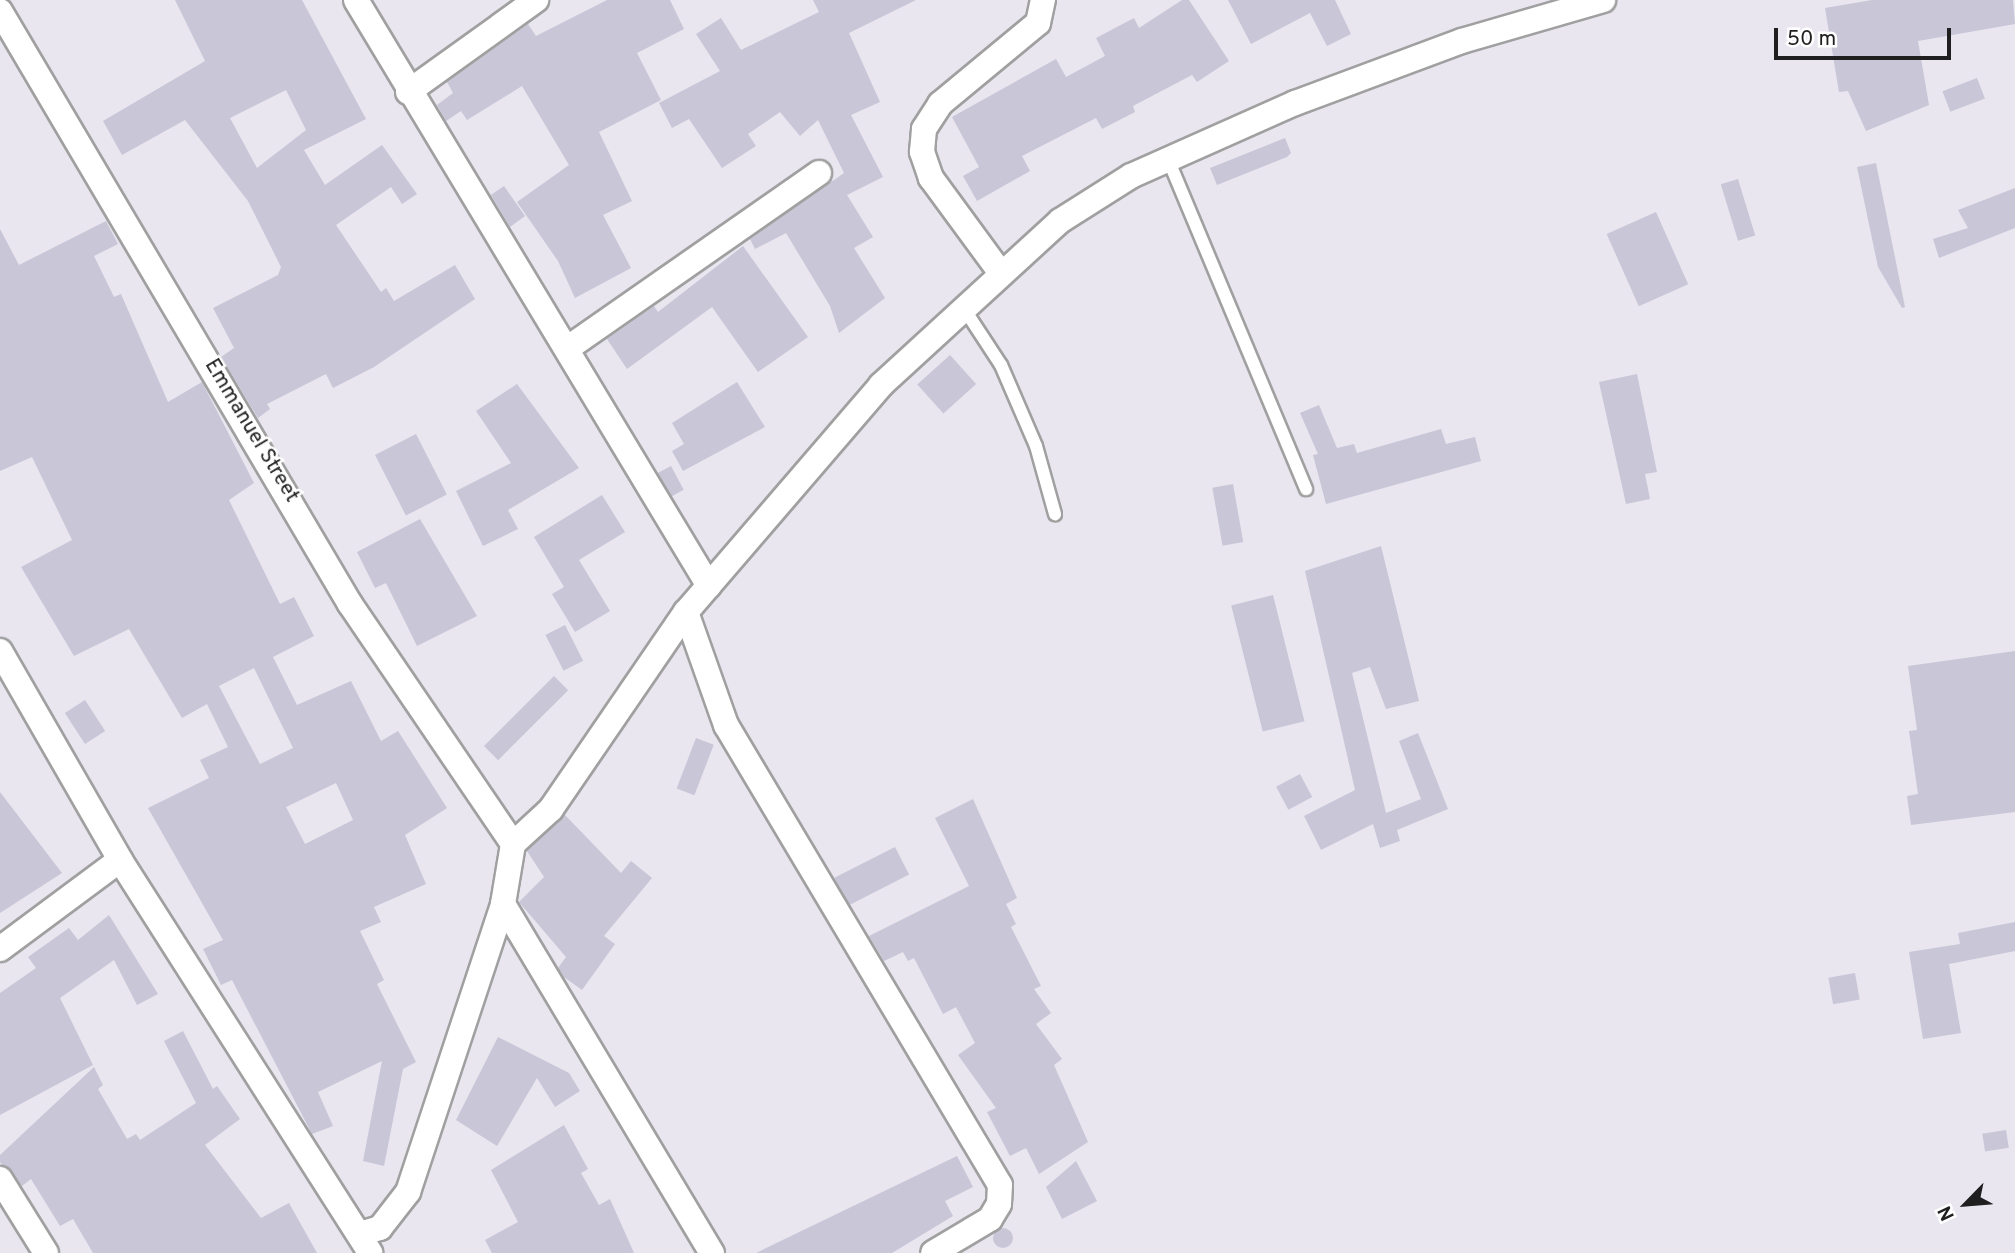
<!DOCTYPE html>
<style>
body{margin:0}
#map{position:relative;width:2015px;height:1253px;overflow:hidden;background:#e9e6f0;font-family:Overpass,sans-serif}
div>[style]{position:absolute}
.building>*{inset:0;background:#c8c6d7;transform-origin:0 0}
.round{border-radius:50%}
.roads{filter:drop-shadow(2px 0 #a0a0a0) drop-shadow(-2px 0 #a0a0a0) drop-shadow(0 2px #a0a0a0) drop-shadow(0 -2px #a0a0a0)}
.lane>*{height:12px;margin:-6px;padding:0 6px;transform-origin:6px;border-radius:6px;background:#fff}
.street>*{height:24px;margin:-12px;padding:0 12px;transform-origin:12px;border-radius:12px;background:#fff}
span{translate:-50% -50%;white-space:nowrap;text-align:center;line-height:1.15;-webkit-text-stroke:5px #fff;paint-order:stroke}
.street-label{font-size:21px;color:#1f1f1f}
.north{position:absolute;left:1931px;top:1169px;width:70px;height:70px;-webkit-text-stroke:5px #fff;paint-order:stroke;rotate:245deg;font-size:19px;font-weight:700;line-height:28px;text-align:center;color:#1f1f1f}
.north::after{content:'';display:block;margin:auto;width:24px;height:32px;background:#1f1f1f;clip-path:polygon(50% 0,100% 100%,50% 72%,0 100%)}
.scale{position:absolute;left:1774px;top:28px;width:177px;height:32px;box-sizing:border-box;border:4px solid #1f1f1f;border-top:0;padding-left:9px;font-size:21px;line-height:24px;white-space:nowrap;color:#1f1f1f;-webkit-text-stroke:5px #fff;paint-order:stroke}
</style>
<div id="map">
<div class="building">
<i style="clip-path:polygon(evenodd,175px 0,302px 0,366px 119px,304px 150px,325px 185px,382px 145px,417px 194px,402px 204px,391px 187px,336px 225px,381px 292px,386px 288px,394px 301px,455px 265px,475px 299px,374px 367px,333px 388px,326px 374px,267px 404px,270px 409px,258px 418px,221px 357px,234px 348px,213px 308px,278px 275px,281px 267px,248px 201px,185px 120px,122px 155px,103px 121px,205px 61px,175px 0,286px 90px,306px 130px,257px 168px,230px 118px,286px 90px)"></i>
<i style="clip-path:polygon(607px 0,670px 0,684px 29px,637px 53px,661px 100px,599px 132px,632px 201px,603px 215px,631px 268px,575px 298px,558px 261px,517px 202px,569px 165px,522px 86px,467px 120px,461px 111px,446px 121px,437px 105px,453px 93px,447px 82px,528px 24px,536px 36px)"></i>
<i style="clip-path:polygon(813px 0,916px 0,849px 33px,880px 102px,851px 115px,883px 177px,847px 195px,873px 237px,854px 248px,885px 298px,839px 333px,830px 306px,786px 233px,755px 249px,750px 239px,844px 173px,818px 120px,800px 136px,780px 112px,748px 134px,756px 146px,722px 168px,689px 119px,672px 128px,659px 103px,720px 71px,696px 34px,721px 18px,741px 50px,819px 12px)"></i>
<i style="clip-path:polygon(1182px 0,1189px 0,1229px 61px,1197px 82px,1192px 75px,1133px 106px,1135px 112px,1102px 129px,1096px 118px,1022px 156px,1030px 171px,977px 201px,963px 176px,979px 167px,952px 117px,1056px 59px,1066px 77px,1105px 56px,1096px 38px,1134px 18px,1139px 28px)"></i>
<i style="clip-path:polygon(1228px 0,1335px 0,1351px 34px,1327px 46px,1310px 13px,1251px 44px)"></i>
<i style="clip-path:polygon(1872px 0,2013px 0,2015px 24px,1918px 41px,1929px 105px,1866px 131px,1848px 91px,1839px 92px,1825px 8px)"></i>
<i style="left:1977px;top:78px;width:22px;height:37px;rotate:69deg"></i>
<i style="clip-path:polygon(1285px 138px,1291px 153px,1287px 157px,1217px 185px,1210px 168px)"></i>
<i style="clip-path:polygon(1876px 163px,1905px 307px,1902px 308px,1878px 267px,1857px 167px)"></i>
<i style="left:1738px;top:179px;width:59px;height:18px;rotate:73deg"></i>
<i style="clip-path:polygon(504px 186px,525px 216px,510px 227px,491px 195px)"></i>
<i style="clip-path:polygon(2015px 188px,2015px 228px,1939px 258px,1933px 239px,1968px 228px,1958px 210px)"></i>
<i style="left:1656px;top:212px;width:79px;height:54px;rotate:66deg"></i>
<i style="clip-path:polygon(evenodd,106px 221px,118px 244px,94px 256px,114px 297px,121px 294px,168px 402px,202px 382px,254px 483px,229px 500px,280px 604px,294px 597px,314px 636px,273px 657px,297px 705px,351px 681px,381px 741px,398px 731px,447px 808px,405px 835px,426px 884px,374px 907px,381px 922px,360px 931px,384px 980px,377px 984px,416px 1062px,403px 1069px,384px 1166px,363px 1161px,382px 1061px,318px 1092px,333px 1126px,312px 1134px,232px 980px,221px 985px,203px 949px,223px 940px,148px 808px,209px 778px,200px 760px,228px 747px,207px 704px,182px 718px,129px 629px,74px 656px,21px 567px,72px 540px,32px 457px,0 471px,0 229px,19px 265px,106px 221px,254px 668px,293px 748px,260px 764px,219px 686px,254px 668px,106px 221px,336px 783px,353px 820px,305px 844px,286px 807px,336px 783px)"></i>
<i style="clip-path:polygon(743px 246px,808px 337px,758px 372px,712px 307px,627px 369px,607px 339px,654px 306px,658px 312px)"></i>
<i style="left:950px;top:355px;width:39px;height:44px;rotate:48deg"></i>
<i style="clip-path:polygon(1637px 374px,1657px 472px,1645px 474px,1650px 499px,1626px 504px,1599px 382px)"></i>
<i style="clip-path:polygon(737px 382px,765px 427px,683px 471px,672px 451px,684px 444px,672px 423px)"></i>
<i style="clip-path:polygon(517px 384px,579px 468px,508px 510px,518px 529px,483px 546px,456px 491px,511px 463px,476px 411px)"></i>
<i style="clip-path:polygon(1319px 405px,1337px 448px,1354px 444px,1357px 453px,1441px 429px,1446px 444px,1475px 437px,1481px 461px,1326px 504px,1313px 455px,1318px 454px,1300px 413px)"></i>
<i style="left:416px;top:434px;width:68px;height:46px;rotate:63deg"></i>
<i style="left:671px;top:466px;width:27px;height:15px;rotate:62deg"></i>
<i style="left:1233px;top:484px;width:59px;height:21px;rotate:80deg"></i>
<i style="clip-path:polygon(602px 495px,625px 532px,579px 560px,610px 611px,575px 632px,552px 594px,564px 587px,534px 537px)"></i>
<i style="clip-path:polygon(420px 519px,477px 616px,417px 646px,386px 583px,375px 588px,357px 552px)"></i>
<i style="clip-path:polygon(1381px 546px,1419px 701px,1386px 709px,1370px 667px,1352px 673px,1386px 813px,1421px 799px,1399px 741px,1418px 733px,1448px 809px,1397px 830px,1400px 841px,1380px 848px,1373px 824px,1321px 850px,1304px 816px,1355px 790px,1305px 571px)"></i>
<i style="left:1273px;top:595px;width:130px;height:43px;rotate:76deg"></i>
<i style="left:565px;top:625px;width:40px;height:22px;rotate:63deg"></i>
<i style="clip-path:polygon(2015px 651px,2015px 812px,1911px 825px,1907px 796px,1918px 794px,1909px 731px,1917px 730px,1908px 666px)"></i>
<i style="left:554px;top:676px;width:20px;height:99px;rotate:45deg"></i>
<i style="left:85px;top:700px;width:37px;height:24px;rotate:57deg"></i>
<i style="left:696px;top:738px;width:19px;height:54px;rotate:21deg"></i>
<i style="left:1300px;top:774px;width:26px;height:27px;rotate:62deg"></i>
<i style="clip-path:polygon(0 792px,62px 873px,0 913px)"></i>
<i style="clip-path:polygon(973px 799px,1017px 898px,1006px 904px,1016px 924px,1011px 927px,1041px 986px,1034px 989px,1051px 1013px,1036px 1024px,1062px 1059px,1054px 1065px,1088px 1142px,1039px 1174px,1026px 1148px,1010px 1156px,987px 1112px,996px 1108px,958px 1055px,975px 1043px,956px 1007px,943px 1014px,914px 958px,908px 961px,903px 952px,884px 961px,869px 936px,969px 886px,935px 818px)"></i>
<i style="clip-path:polygon(565px 815px,621px 873px,631px 861px,652px 878px,604px 936px,615px 944px,582px 990px,564px 977px,558px 968px,566px 957px,519px 902px,544px 877px,527px 851px)"></i>
<i style="left:895px;top:847px;width:31px;height:68px;rotate:63deg"></i>
<i style="clip-path:polygon(109px 915px,158px 994px,137px 1005px,114px 960px,60px 998px,93px 1065px,0 1115px,0 993px,36px 968px,28px 957px,69px 928px,78px 940px)"></i>
<i style="clip-path:polygon(2015px 922px,2015px 951px,1949px 964px,1961px 1033px,1923px 1039px,1909px 952px,1960px 944px,1958px 933px)"></i>
<i style="left:1855px;top:973px;width:27px;height:27px;rotate:80deg"></i>
<i style="clip-path:polygon(183px 1031px,213px 1089px,217px 1086px,240px 1119px,205px 1145px,261px 1218px,289px 1203px,317px 1253px,93px 1253px,73px 1219px,60px 1226px,31px 1179px,22px 1186px,0 1162px,0 1155px,94px 1067px,103px 1085px,98px 1089px,127px 1139px,136px 1134px,140px 1140px,196px 1103px,164px 1041px)"></i>
<i style="clip-path:polygon(498px 1037px,569px 1073px,580px 1091px,555px 1107px,537px 1078px,497px 1146px,456px 1120px)"></i>
<i style="clip-path:polygon(564px 1125px,588px 1169px,581px 1173px,599px 1205px,610px 1199px,634px 1253px,492px 1253px,485px 1240px,518px 1222px,491px 1170px)"></i>
<i style="left:2006px;top:1130px;width:18px;height:24px;rotate:81deg"></i>
<i style="clip-path:polygon(957px 1156px,973px 1187px,945px 1201px,953px 1216px,892px 1253px,756px 1253px)"></i>
<i style="clip-path:polygon(1076px 1161px,1097px 1201px,1062px 1219px,1046px 1187px)"></i>
<i class="round" style="left:993px;top:1228px;width:20px;height:20px"></i>
</div>
<div class="roads">
<div class="lane">
<i style="left:1168px;top:159px;width:358px;rotate:67.3deg"></i>
<i style="left:963px;top:307px;width:69px;rotate:56.8deg"></i>
<i style="left:1001px;top:365px;width:88px;rotate:66.6deg"></i>
<i style="left:1036px;top:446px;width:71px;rotate:74.4deg"></i>
</div>
<div class="street">
<i style="left:356px;top:0;width:684px;rotate:58.94deg"></i>
<i style="left:0;top:11px;width:689px;rotate:59.45deg"></i>
<i style="left:350px;top:604px;width:290px;rotate:55.8deg"></i>
<i style="left:408px;top:92px;width:158px;rotate:-35.7deg"></i>
<i style="left:1000px;top:272px;width:117px;rotate:-126.3deg"></i>
<i style="left:931px;top:178px;width:28px;rotate:-109deg"></i>
<i style="left:922px;top:152px;width:23px;rotate:-85deg"></i>
<i style="left:924px;top:129px;width:30px;rotate:-57deg"></i>
<i style="left:940px;top:104px;width:127px;rotate:-39.6deg"></i>
<i style="left:1038px;top:23px;width:24px;rotate:-78deg"></i>
<i style="left:568px;top:348px;width:306px;rotate:-34.9deg"></i>
<i style="left:686px;top:612px;width:120px;rotate:70.5deg"></i>
<i style="left:726px;top:725px;width:535px;rotate:59.22deg"></i>
<i style="left:1000px;top:1185px;width:19px;rotate:93deg"></i>
<i style="left:999px;top:1204px;width:17px;rotate:121deg"></i>
<i style="left:990px;top:1219px;width:66px;rotate:149.2deg"></i>
<i style="left:0;top:651px;width:241px;rotate:60.1deg"></i>
<i style="left:120px;top:860px;width:466px;rotate:57.5deg"></i>
<i style="left:503px;top:904px;width:407px;rotate:59.1deg"></i>
<i style="left:0;top:949px;width:149px;rotate:-36.6deg"></i>
<i style="left:0;top:1179px;width:87px;rotate:58.1deg"></i>
<i style="left:360px;top:1234px;width:21px;rotate:-17deg"></i>
<i style="left:380px;top:1228px;width:46px;rotate:-52.1deg"></i>
<i style="left:408px;top:1192px;width:303px;rotate:-71.7deg"></i>
<i style="left:503px;top:904px;width:61px;rotate:-80.5deg"></i>
<i style="left:513px;top:844px;width:52px;rotate:-42.6deg"></i>
<i style="left:551px;top:809px;width:239px;rotate:-55.6deg"></i>
<i style="left:686px;top:612px;width:299px;rotate:-49.3deg"></i>
<i style="left:881px;top:385px;width:243px;rotate:-42.5deg"></i>
<i style="left:1060px;top:221px;width:84px;rotate:-32.4deg"></i>
<i style="left:1131px;top:176px;width:180px;rotate:-24deg"></i>
<i style="left:1295px;top:103px;width:178px;rotate:-20.4deg"></i>
<i style="left:1462px;top:41px;width:147px;rotate:-16.2deg"></i>
</div>
</div>
<div class="street-label">
<span style="left:251px;top:431px;rotate:59deg">Emmanuel Street</span>
</div>
<div class="north">N</div>
<div class="scale">50 m</div>
</div>
